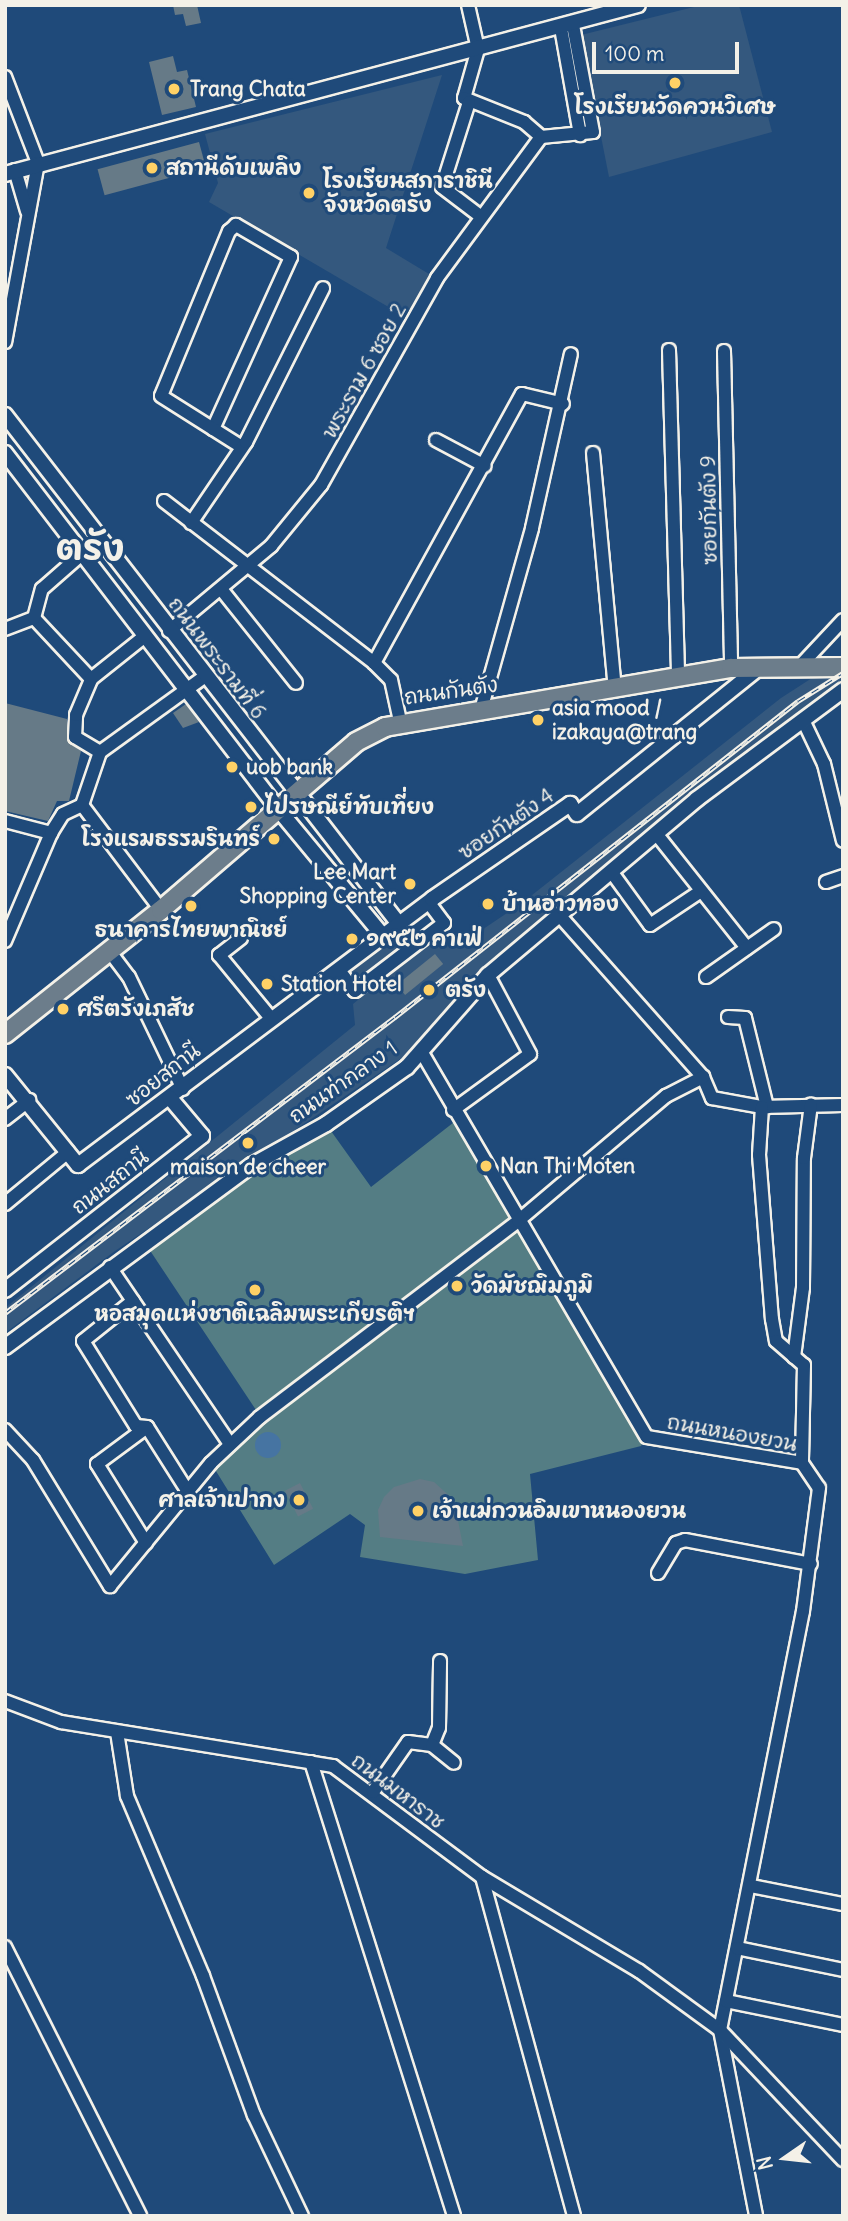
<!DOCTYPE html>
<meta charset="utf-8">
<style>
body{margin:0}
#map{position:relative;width:848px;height:2221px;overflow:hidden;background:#1f4a7a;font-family:Delius,"Playpen Sans Thai",sans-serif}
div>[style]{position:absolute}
.built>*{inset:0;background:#34587e;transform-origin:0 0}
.green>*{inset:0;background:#547d84}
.water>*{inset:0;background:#4674a2}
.round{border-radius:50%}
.building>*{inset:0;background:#667a87;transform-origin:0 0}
.roads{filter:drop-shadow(2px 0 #f4f1e8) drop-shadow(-2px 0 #f4f1e8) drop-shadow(0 2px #f4f1e8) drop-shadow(0 -2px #f4f1e8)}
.minor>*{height:12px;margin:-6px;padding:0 6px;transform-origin:6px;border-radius:6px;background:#1f4a7a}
.tertiary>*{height:14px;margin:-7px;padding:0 7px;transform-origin:7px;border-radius:7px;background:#1f4a7a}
.primary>*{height:18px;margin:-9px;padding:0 9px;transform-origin:9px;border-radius:9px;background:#6c7d8b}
.rail>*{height:5px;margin-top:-2.5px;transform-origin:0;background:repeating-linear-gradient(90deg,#1f4a7a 0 8px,#f4f1e8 0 16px);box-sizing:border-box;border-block:2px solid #f4f1e8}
.dots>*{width:19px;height:19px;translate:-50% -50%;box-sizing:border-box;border:4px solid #1f4a7a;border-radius:50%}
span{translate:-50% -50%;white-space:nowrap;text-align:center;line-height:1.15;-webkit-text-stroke:6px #1f4a7a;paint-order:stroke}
.poi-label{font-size:21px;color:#f4f1e8;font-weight:700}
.left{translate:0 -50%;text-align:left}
.right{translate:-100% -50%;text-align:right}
.street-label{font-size:21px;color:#f4f1e8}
.town-label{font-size:35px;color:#f4f1e8;font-weight:700}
.frame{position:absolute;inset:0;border:7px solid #f4f1e8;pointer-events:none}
.north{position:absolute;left:750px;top:2123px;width:70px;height:70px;-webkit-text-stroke:5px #1f4a7a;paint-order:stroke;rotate:256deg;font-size:19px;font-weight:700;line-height:28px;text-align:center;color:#f4f1e8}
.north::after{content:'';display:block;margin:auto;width:24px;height:32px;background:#f4f1e8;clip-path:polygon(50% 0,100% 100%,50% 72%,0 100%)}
.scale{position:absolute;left:592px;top:42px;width:147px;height:32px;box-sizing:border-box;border:4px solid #f4f1e8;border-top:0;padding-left:9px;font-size:21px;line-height:24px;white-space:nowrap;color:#f4f1e8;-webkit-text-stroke:5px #1f4a7a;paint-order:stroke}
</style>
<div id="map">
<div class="built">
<i style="clip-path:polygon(702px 5px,739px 5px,772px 132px,609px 177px,581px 35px)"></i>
<i style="clip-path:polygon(442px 75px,386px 248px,434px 277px,409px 319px,209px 202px,218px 183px,205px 134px)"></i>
<i style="clip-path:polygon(843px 658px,843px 682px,727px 769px,418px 1047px,115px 1251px,5px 1333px,5px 1308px,355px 1025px,353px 1004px,442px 931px,455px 948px,522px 903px,781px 698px)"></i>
<i style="left:405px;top:926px;width:17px;height:75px;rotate:54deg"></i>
</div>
<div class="green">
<i style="clip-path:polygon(458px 1119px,647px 1437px,641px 1446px,530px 1474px,538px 1560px,465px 1574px,360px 1557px,365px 1525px,350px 1514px,274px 1565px,211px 1463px,260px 1416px,145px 1243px,326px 1124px,371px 1187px)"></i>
</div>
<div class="water">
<i class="round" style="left:255px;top:1432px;width:26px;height:26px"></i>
</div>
<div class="building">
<i style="clip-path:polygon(173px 5px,197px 5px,201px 23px,186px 26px,183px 14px,175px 15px)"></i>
<i style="clip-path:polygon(173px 56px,177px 72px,187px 70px,196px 107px,162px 115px,149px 62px)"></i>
<i style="left:199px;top:142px;width:27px;height:105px;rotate:75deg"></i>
<i style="clip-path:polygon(5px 703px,67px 719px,67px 740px,81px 751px,69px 801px,57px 801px,48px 821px,5px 811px)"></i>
<i style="clip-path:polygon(186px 704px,199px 722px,183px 728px,173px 713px)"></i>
<i style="left:435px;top:954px;width:13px;height:49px;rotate:51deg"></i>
<i style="clip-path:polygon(420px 1479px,434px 1482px,454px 1500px,463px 1546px,380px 1537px,378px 1510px,384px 1497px,394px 1487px)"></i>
<i style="left:300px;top:1483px;width:29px;height:17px;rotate:63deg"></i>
</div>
<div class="roads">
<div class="minor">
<i style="left:468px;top:5px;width:45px;rotate:77.2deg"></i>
<i style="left:478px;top:49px;width:51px;rotate:105.9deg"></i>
<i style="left:464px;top:98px;width:65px;rotate:21.8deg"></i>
<i style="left:524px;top:122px;width:23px;rotate:41deg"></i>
<i style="left:561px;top:28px;width:109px;rotate:79.9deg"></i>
<i style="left:5px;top:77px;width:92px;rotate:69deg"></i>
<i style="left:38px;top:163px;width:182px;rotate:100.4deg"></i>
<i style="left:469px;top:102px;width:89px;rotate:107.6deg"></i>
<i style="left:442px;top:187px;width:48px;rotate:37.3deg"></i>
<i style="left:15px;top:170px;width:43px;rotate:73.7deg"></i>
<i style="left:669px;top:350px;width:328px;rotate:88.4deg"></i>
<i style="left:724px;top:351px;width:317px;rotate:88.7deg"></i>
<i style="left:213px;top:429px;width:189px;rotate:-65.6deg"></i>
<i style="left:291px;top:257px;width:64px;rotate:-149.8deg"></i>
<i style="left:236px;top:225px;width:9px;rotate:139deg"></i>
<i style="left:229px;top:231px;width:178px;rotate:112.4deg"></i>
<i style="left:161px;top:396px;width:93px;rotate:32.3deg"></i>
<i style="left:436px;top:440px;width:55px;rotate:28deg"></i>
<i style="left:593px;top:453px;width:238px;rotate:84.7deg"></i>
<i style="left:164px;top:501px;width:265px;rotate:37.6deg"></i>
<i style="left:374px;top:663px;width:24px;rotate:45deg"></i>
<i style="left:391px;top:680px;width:42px;rotate:77.6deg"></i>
<i style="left:191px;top:523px;width:98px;rotate:-55.8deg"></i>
<i style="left:246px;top:442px;width:172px;rotate:-63.4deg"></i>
<i style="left:221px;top:589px;width:120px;rotate:51.4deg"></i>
<i style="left:34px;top:618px;width:83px;rotate:46.9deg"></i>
<i style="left:5px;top:629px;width:31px;rotate:-21deg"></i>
<i style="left:34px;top:618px;width:30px;rotate:-75deg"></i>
<i style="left:42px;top:589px;width:53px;rotate:-41.2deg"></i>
<i style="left:169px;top:631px;width:133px;rotate:-39.8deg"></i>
<i style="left:271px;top:546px;width:79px;rotate:-50.7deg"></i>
<i style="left:321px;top:485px;width:237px;rotate:-60.7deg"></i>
<i style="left:437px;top:278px;width:175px;rotate:-53.6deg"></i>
<i style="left:541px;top:137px;width:52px;rotate:-5.5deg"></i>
<i style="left:593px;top:132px;width:109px;rotate:-100.6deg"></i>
<i style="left:374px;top:663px;width:307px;rotate:-61.2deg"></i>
<i style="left:522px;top:394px;width:42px;rotate:13.7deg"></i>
<i style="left:799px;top:667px;width:64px;rotate:-46.9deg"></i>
<i style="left:481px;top:710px;width:189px;rotate:-74.3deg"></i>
<i style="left:532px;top:528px;width:178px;rotate:-77.4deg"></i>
<i style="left:803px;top:720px;width:49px;rotate:64.5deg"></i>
<i style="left:824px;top:764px;width:79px;rotate:76.1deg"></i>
<i style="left:100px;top:752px;width:29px;rotate:-149deg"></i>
<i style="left:75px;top:737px;width:22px;rotate:-87deg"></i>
<i style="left:76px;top:715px;width:39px;rotate:-67deg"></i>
<i style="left:91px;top:679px;width:69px;rotate:-38.5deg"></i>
<i style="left:82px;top:805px;width:131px;rotate:53deg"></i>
<i style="left:5px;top:821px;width:48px;rotate:14.6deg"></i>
<i style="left:658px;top:836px;width:143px;rotate:51.5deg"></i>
<i style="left:613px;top:874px;width:63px;rotate:54deg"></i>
<i style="left:650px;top:925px;width:61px;rotate:-33.7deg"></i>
<i style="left:826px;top:882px;width:18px;rotate:-19deg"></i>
<i style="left:560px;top:916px;width:215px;rotate:48.4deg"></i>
<i style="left:703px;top:1077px;width:23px;rotate:67deg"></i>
<i style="left:712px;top:1098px;width:51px;rotate:10.2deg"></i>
<i style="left:762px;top:1107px;width:81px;rotate:-1.4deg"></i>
<i style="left:241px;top:938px;width:28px;rotate:142deg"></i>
<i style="left:219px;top:955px;width:80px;rotate:50.6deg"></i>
<i style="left:5px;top:941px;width:117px;rotate:-66.9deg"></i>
<i style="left:51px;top:833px;width:22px;rotate:-58deg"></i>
<i style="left:63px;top:814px;width:21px;rotate:-25deg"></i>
<i style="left:82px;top:805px;width:56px;rotate:-71.2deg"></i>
<i style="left:100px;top:752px;width:128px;rotate:-35.8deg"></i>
<i style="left:110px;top:952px;width:31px;rotate:53deg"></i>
<i style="left:129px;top:977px;width:124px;rotate:64.3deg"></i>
<i style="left:339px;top:970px;width:26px;rotate:53deg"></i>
<i style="left:355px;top:991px;width:112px;rotate:-37.4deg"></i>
<i style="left:444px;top:923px;width:26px;rotate:-127deg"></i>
<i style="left:706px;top:977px;width:83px;rotate:-35.2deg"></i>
<i style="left:728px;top:1017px;width:17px;rotate:3deg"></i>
<i style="left:745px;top:1018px;width:92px;rotate:76.1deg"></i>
<i style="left:421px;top:1051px;width:447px;rotate:59.7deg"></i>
<i style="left:647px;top:1437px;width:157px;rotate:9.5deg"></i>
<i style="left:802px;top:1463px;width:30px;rotate:56deg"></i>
<i style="left:819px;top:1488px;width:124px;rotate:97.4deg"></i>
<i style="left:803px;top:1611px;width:427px;rotate:101.2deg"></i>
<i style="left:720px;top:2030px;width:189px;rotate:79deg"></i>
<i style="left:762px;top:1107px;width:48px;rotate:93.6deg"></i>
<i style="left:759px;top:1155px;width:165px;rotate:85.5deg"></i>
<i style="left:772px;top:1319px;width:22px;rotate:80deg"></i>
<i style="left:776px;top:1341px;width:37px;rotate:41deg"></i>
<i style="left:804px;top:1365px;width:98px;rotate:91.2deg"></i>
<i style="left:453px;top:1110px;width:95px;rotate:-36deg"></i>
<i style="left:530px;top:1054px;width:89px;rotate:-118deg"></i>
<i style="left:5px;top:1119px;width:31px;rotate:-38deg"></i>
<i style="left:5px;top:1204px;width:82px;rotate:-39.5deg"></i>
<i style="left:110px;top:1267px;width:214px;rotate:55.9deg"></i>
<i style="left:133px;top:1301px;width:64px;rotate:141.3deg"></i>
<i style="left:83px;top:1341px;width:100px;rotate:58.1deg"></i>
<i style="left:136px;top:1426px;width:11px;rotate:5deg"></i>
<i style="left:147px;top:1427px;width:80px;rotate:57.7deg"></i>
<i style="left:794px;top:1357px;width:70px;rotate:-82.6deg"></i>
<i style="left:803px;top:1288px;width:130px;rotate:-89.6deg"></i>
<i style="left:804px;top:1158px;width:54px;rotate:-82.6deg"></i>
<i style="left:5px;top:1430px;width:41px;rotate:47deg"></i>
<i style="left:33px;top:1460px;width:148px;rotate:58.6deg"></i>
<i style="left:110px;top:1586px;width:159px;rotate:-50.6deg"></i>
<i style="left:211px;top:1463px;width:67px;rotate:-43.2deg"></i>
<i style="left:260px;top:1417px;width:324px;rotate:-37.2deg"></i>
<i style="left:518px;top:1221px;width:194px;rotate:-40.2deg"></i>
<i style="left:666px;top:1096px;width:42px;rotate:-27.2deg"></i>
<i style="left:146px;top:1543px;width:93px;rotate:-121.8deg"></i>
<i style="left:97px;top:1464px;width:62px;rotate:-36.5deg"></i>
<i style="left:658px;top:1573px;width:35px;rotate:-59deg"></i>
<i style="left:676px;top:1543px;width:9px;rotate:-18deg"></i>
<i style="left:685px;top:1540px;width:128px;rotate:10.8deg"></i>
<i style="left:5px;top:1701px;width:60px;rotate:20.6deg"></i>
<i style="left:61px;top:1722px;width:276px;rotate:9.2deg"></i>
<i style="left:333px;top:1766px;width:186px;rotate:36.7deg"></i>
<i style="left:482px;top:1877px;width:183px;rotate:30.9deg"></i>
<i style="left:639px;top:1971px;width:100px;rotate:36.1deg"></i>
<i style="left:720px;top:2030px;width:179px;rotate:46.6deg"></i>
<i style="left:117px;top:1732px;width:65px;rotate:81.1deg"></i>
<i style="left:127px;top:1796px;width:195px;rotate:67.1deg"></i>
<i style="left:203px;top:1976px;width:148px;rotate:69.9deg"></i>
<i style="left:254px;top:2115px;width:112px;rotate:64.6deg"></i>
<i style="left:432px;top:1745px;width:18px;rotate:-68deg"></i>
<i style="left:439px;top:1728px;width:67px;rotate:-89.1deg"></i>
<i style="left:311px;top:1762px;width:476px;rotate:72.5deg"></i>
<i style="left:373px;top:1792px;width:61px;rotate:-55deg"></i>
<i style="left:408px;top:1742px;width:24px;rotate:7deg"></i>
<i style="left:432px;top:1745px;width:28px;rotate:39deg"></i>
<i style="left:482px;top:1877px;width:351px;rotate:74.8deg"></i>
<i style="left:751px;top:1886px;width:94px;rotate:11.1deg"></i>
<i style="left:5px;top:1947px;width:301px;rotate:63.3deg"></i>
<i style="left:737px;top:1948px;width:108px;rotate:11.7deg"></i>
<i style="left:726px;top:2001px;width:119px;rotate:11.6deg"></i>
</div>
<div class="tertiary">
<i style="left:5px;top:174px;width:655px;rotate:-14.95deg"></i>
<i style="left:5px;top:415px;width:644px;rotate:52.26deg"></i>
<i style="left:5px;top:453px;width:449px;rotate:52.5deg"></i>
<i style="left:278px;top:809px;width:165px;rotate:50.4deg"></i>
<i style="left:5px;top:1075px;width:116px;rotate:51deg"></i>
<i style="left:78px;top:1165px;width:443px;rotate:-36.9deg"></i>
<i style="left:432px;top:899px;width:168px;rotate:-34.5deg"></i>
<i style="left:570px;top:804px;width:12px;rotate:55deg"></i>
<i style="left:577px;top:814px;width:235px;rotate:-38.8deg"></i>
<i style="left:5px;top:1290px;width:250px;rotate:-38deg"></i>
<i style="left:202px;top:1136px;width:50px;rotate:-130.1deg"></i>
<i style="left:5px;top:1347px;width:307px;rotate:-36.4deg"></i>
<i style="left:252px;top:1165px;width:85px;rotate:-29deg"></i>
<i style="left:326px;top:1124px;width:99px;rotate:-35.1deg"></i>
<i style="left:407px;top:1067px;width:123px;rotate:-48.6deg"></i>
<i style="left:488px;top:975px;width:273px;rotate:-40.1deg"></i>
<i style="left:697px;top:799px;width:182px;rotate:-36.7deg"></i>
</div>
<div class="primary">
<i style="left:5px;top:1034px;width:199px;rotate:-38.5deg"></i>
<i style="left:161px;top:910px;width:257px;rotate:-40.7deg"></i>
<i style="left:356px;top:742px;width:33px;rotate:-27deg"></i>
<i style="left:385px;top:727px;width:351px;rotate:-9.7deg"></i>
<i style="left:731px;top:668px;width:112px;rotate:-0.5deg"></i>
</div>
</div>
<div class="rail">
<i style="left:5px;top:1313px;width:490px;rotate:-37.2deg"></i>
<i style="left:395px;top:1017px;width:512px;rotate:-38.1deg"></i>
<i style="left:798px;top:701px;width:53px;rotate:-31.9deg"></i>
</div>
<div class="dots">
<i style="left:675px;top:83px;background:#ffd166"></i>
<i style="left:174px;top:89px;background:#ffd166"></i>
<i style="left:152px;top:168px;background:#ffd166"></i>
<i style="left:309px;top:193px;background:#ffd166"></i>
<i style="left:538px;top:720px;background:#ffd166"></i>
<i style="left:232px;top:767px;background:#ffd166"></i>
<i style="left:251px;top:807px;background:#ffd166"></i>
<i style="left:274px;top:839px;background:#ffd166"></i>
<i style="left:410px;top:884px;background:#ffd166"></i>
<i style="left:488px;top:904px;background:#ffd166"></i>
<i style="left:191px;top:906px;background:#ffd166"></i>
<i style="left:352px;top:939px;background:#ffd166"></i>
<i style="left:267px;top:984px;background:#ffd166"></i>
<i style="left:429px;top:990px;background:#ffd166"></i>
<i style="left:63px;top:1009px;background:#ffd166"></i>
<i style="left:248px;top:1143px;background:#ffd166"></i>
<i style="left:486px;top:1166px;background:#ffd166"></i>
<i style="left:457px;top:1286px;background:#ffd166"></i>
<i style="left:255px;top:1290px;background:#ffd166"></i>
<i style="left:299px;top:1500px;background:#ffd166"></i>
<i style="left:418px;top:1511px;background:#ffd166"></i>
</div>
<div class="poi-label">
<span class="left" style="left:190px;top:89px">Trang Chata</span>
<span style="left:675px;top:107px">โรงเรียนวัดควนวิเศษ</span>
<span class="left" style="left:166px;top:168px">สถานีดับเพลิง</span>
<span class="left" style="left:323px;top:193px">โรงเรียนสภาราชินี<br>จังหวัดตรัง</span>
<span class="left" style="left:552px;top:720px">asia mood /<br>izakaya@trang</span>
<span class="left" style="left:246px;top:767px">uob bank</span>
<span class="left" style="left:265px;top:807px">ไปรษณีย์ทับเที่ยง</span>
<span class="right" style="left:260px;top:839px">โรงแรมธรรมรินทร์</span>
<span class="right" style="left:396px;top:884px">Lee Mart<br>Shopping Center</span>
<span class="left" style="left:502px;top:904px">บ้านอ่าวทอง</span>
<span style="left:191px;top:930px">ธนาคารไทยพาณิชย์</span>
<span class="left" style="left:366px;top:939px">๑๙๕๒ คาเฟ่</span>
<span class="left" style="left:281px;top:984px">Station Hotel</span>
<span class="left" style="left:445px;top:990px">ตรัง</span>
<span class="left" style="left:77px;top:1009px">ศรีตรังเภสัช</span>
<span class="left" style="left:500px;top:1166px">Nan Thi Moten</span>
<span style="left:248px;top:1167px">maison de cheer</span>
<span class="left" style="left:471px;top:1286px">วัดมัชฌิมภูมิ</span>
<span style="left:255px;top:1314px">หอสมุดแห่งชาติเฉลิมพระเกียรติฯ</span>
<span class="right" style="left:285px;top:1500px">ศาลเจ้าเปากง</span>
<span class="left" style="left:432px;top:1511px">เจ้าเเม่กวนอิมเขาหนองยวน</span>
</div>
<div class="street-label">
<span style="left:364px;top:371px;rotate:-61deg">พระราม 6 ซอย 2</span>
<span style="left:709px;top:510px;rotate:-91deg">ซอยกันตัง 9</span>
<span style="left:217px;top:658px;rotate:53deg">ถนนพระรามที่ 6</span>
<span style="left:451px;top:691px;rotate:-8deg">ถนนกันตัง</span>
<span style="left:506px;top:824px;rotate:-34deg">ซอยกันตัง 4</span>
<span style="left:163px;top:1075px;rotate:-38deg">ซอยสถานี</span>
<span style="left:343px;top:1082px;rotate:-35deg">ถนนท่ากลาง 1</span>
<span style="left:110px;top:1182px;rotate:-38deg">ถนนสถานี</span>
<span style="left:732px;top:1433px;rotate:10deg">ถนนหนองยวน</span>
<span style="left:398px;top:1791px;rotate:37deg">ถนนมหาราช</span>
</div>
<div class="town-label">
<span style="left:90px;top:547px">ตรัง</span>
</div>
<div class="frame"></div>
<div class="north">N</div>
<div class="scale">100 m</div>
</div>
